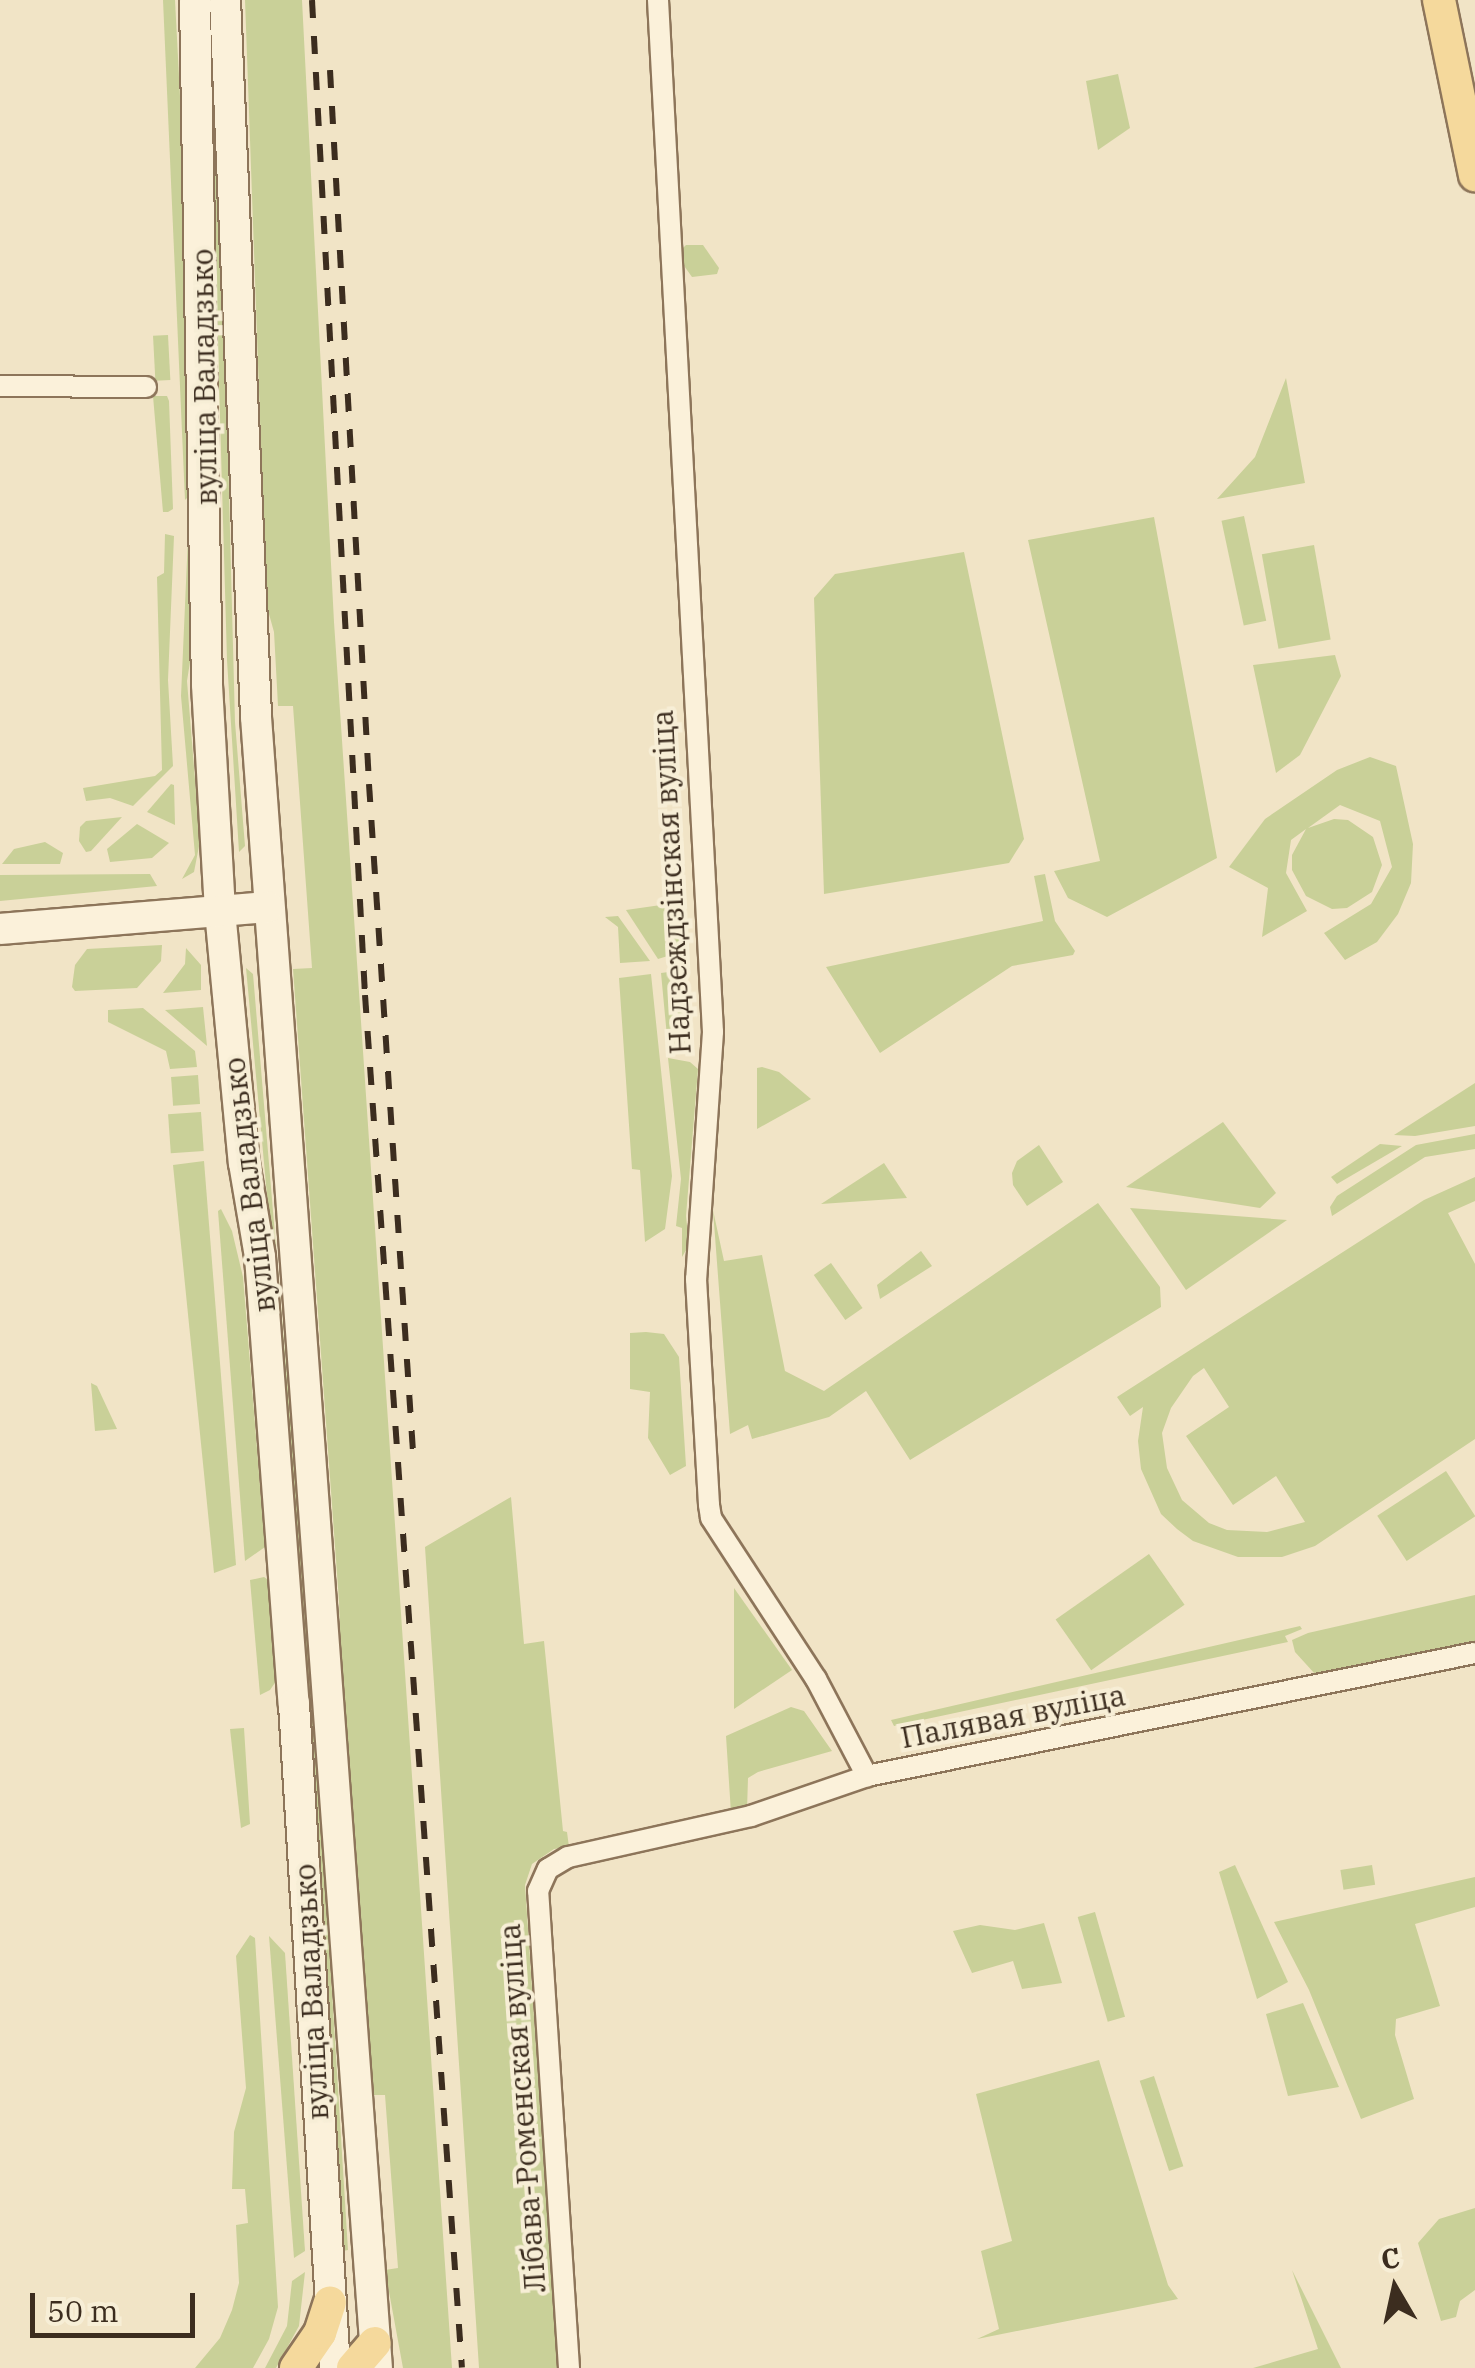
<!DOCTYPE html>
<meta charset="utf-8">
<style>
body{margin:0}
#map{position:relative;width:1475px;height:2368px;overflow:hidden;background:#f1e4c6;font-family:"IBM Plex Serif",serif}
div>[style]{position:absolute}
.green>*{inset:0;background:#c9d098;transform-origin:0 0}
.roads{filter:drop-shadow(2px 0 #8d755a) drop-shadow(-2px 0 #8d755a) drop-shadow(0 2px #8d755a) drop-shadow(0 -2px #8d755a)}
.street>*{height:20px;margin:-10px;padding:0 10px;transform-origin:10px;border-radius:10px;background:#fbf1da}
.secondary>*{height:30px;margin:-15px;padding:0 15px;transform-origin:15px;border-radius:15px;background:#fbf1da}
.primary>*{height:32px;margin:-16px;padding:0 16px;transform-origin:16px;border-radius:16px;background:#f5d99c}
.rail>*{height:6px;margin-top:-3px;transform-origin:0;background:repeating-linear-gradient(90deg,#3c2d1f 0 18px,transparent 0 36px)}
span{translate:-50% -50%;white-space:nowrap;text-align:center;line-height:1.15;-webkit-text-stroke:8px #f7eed6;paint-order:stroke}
.street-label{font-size:30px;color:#3c2d1f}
.north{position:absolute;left:1345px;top:2238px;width:100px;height:100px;-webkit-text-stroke:8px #f7eed6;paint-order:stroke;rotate:351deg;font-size:28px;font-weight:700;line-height:40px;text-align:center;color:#3c2d1f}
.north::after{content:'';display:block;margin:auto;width:35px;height:45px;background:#3c2d1f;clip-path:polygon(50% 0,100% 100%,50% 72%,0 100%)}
.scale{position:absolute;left:30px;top:2293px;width:165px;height:45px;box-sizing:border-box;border:5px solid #3c2d1f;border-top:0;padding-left:12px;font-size:30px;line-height:35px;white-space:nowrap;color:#3c2d1f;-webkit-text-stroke:8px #f7eed6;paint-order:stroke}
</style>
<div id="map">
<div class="green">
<i style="clip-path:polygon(163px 0,175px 0,188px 250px,191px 494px,185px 500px)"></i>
<i style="clip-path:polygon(208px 0,213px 0,221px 189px,235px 722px,245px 846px,239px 852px,227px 660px)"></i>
<i style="clip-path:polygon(245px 0,302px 0,334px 622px,452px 2368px,403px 2368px,385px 2270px,398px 2268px,385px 2095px,373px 2095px,360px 2031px,346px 1829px,339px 1601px,293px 969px,312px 968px,293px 706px,278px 706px,274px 632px,262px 589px,261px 447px)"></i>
<i style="clip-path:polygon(1118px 74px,1130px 128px,1098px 150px,1086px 81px)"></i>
<i style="clip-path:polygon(686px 245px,703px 245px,719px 268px,717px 274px,692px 277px,682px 263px,681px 250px)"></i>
<i style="left:168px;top:335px;width:45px;height:15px;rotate:87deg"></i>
<i style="clip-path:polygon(1286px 378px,1305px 483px,1217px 499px,1255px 457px)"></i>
<i style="clip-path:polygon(153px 396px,167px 396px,169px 401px,173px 509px,168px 512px,163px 512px)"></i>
<i style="left:1244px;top:516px;width:107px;height:23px;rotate:78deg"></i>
<i style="clip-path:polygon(1154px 517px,1217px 858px,1107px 917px,1068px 898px,1054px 871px,1100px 861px,1028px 540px)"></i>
<i style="clip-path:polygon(165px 534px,174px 536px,168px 680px,173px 766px,133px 806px,110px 798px,86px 801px,83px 788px,155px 776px,162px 770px,157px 577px,164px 573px)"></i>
<i style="clip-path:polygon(188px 537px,198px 549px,195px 630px,187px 681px,200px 841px,194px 872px,182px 879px,195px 855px,181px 696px)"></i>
<i style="left:1314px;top:545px;width:96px;height:53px;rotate:80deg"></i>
<i style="clip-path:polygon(964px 552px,1024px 839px,1009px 863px,824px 894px,814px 598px,835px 574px)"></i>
<i style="clip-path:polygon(1335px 655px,1341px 676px,1300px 755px,1276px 773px,1253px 665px)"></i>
<i style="clip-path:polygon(1370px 757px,1396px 766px,1413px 844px,1411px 883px,1398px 914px,1377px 942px,1345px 960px,1324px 933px,1371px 904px,1392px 867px,1380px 821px,1340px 805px,1308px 828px,1334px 819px,1348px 820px,1373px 837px,1382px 865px,1372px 892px,1347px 908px,1332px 909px,1306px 896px,1292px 870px,1292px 855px,1306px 829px,1291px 840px,1286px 873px,1307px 911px,1262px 937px,1268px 888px,1229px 867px,1265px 819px,1337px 770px)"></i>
<i style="clip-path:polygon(171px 784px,174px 785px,175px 825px,147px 812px)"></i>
<i style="clip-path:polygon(122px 817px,91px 851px,86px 852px,79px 841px,80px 827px,86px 821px)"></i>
<i style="clip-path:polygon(137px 824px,169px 843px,152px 858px,110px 862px,107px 849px)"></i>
<i style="clip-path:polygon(45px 842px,63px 853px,60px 864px,2px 864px,14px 849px)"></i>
<i style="clip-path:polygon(150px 874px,157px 886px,0 901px,0 875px)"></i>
<i style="clip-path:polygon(1045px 874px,1055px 921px,1075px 951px,1073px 955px,1012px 966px,880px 1053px,826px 967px,1043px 921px,1034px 876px)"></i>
<i style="clip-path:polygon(668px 904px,681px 916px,684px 951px,658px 959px,626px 910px)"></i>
<i style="clip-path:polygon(618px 916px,650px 961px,620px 963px,618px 927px,605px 917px)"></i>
<i style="clip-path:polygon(162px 945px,161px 961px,137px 988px,75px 991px,72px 987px,75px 965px,87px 949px)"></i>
<i style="clip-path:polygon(186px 948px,201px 965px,201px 990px,163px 993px,185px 964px)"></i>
<i style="clip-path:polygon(246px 968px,253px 974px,313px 1685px,348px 2250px,343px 2251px,285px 1390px)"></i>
<i style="clip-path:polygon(684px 970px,690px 1053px,668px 1047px,661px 973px)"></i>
<i style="clip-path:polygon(651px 974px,672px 1176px,665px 1229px,645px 1242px,640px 1170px,632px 1169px,619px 978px)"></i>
<i style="clip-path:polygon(203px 1007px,207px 1046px,165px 1010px)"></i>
<i style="clip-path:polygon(143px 1008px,195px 1051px,197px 1067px,170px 1069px,166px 1051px,108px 1022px,108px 1010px)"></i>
<i style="clip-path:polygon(668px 1058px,690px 1062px,698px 1069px,686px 1216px,689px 1245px,682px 1257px,682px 1228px,676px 1226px,681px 1179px)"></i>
<i style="clip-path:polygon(762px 1067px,779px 1072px,811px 1099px,757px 1129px,757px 1068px)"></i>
<i style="left:198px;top:1075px;width:29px;height:27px;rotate:86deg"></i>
<i style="clip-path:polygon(1475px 1083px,1475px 1126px,1415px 1136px,1394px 1135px)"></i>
<i style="left:201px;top:1112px;width:39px;height:33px;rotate:86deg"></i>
<i style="clip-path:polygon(1223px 1122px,1276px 1193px,1260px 1208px,1126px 1187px)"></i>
<i style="clip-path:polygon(1475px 1134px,1475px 1149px,1425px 1157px,1332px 1216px,1330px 1207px,1337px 1196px,1416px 1145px)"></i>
<i style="clip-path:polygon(1380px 1144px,1402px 1146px,1337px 1184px,1331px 1177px)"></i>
<i style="clip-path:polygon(1039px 1145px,1063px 1182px,1027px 1206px,1013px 1185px,1012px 1173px,1017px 1161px)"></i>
<i style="clip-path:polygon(204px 1161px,236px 1565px,214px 1573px,173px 1165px)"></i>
<i style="clip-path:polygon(884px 1163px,907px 1198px,821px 1204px)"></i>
<i style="clip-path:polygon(evenodd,1475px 1177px,1475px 1201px,1448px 1213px,1475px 1264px,1475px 1439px,1315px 1546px,1282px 1557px,1238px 1557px,1193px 1541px,1177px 1529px,1161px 1514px,1141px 1469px,1138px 1441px,1143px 1407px,1130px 1416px,1117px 1397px,1424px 1200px,1475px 1177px,1204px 1368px,1229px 1407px,1186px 1436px,1233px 1505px,1276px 1476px,1305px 1522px,1267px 1532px,1227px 1530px,1209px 1523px,1182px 1500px,1167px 1468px,1162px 1433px,1171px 1408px,1193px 1376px,1204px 1368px)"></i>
<i style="clip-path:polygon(1098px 1203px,1160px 1287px,1161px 1307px,910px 1460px,866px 1391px,829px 1417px,752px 1439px,748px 1425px,730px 1434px,713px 1210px,724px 1261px,762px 1255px,785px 1371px,824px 1391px)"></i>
<i style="clip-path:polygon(1130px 1208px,1287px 1220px,1186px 1290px)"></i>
<i style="clip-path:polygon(221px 1209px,232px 1231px,243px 1277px,265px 1547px,245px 1561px,218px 1211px)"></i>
<i style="clip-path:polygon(921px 1251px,932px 1266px,880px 1299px,877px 1285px)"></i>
<i style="left:831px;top:1263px;width:55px;height:21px;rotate:55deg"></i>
<i style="clip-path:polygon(646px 1332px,664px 1334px,679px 1357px,686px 1466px,670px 1475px,648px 1438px,650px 1392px,630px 1389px,630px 1333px)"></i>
<i style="clip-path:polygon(91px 1383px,97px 1386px,117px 1429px,95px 1431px)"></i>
<i style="left:1446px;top:1471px;width:54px;height:82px;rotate:57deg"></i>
<i style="clip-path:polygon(511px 1497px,524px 1644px,544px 1641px,563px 1831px,567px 1832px,569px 1847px,554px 1849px,532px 1864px,525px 1885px,558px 2368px,479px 2368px,425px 1547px)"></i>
<i style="left:1149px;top:1554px;width:62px;height:114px;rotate:55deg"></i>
<i style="clip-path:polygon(264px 1577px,273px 1583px,279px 1677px,270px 1690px,260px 1695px,250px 1580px)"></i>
<i style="clip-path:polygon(734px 1588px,792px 1670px,734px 1709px)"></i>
<i style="clip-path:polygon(1475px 1595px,1475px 1642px,1315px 1674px,1295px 1652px,1292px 1640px,1308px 1633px)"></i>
<i style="clip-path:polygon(1300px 1626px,1302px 1629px,1285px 1636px,1288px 1642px,894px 1726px,891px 1720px)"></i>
<i style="clip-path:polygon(791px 1707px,804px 1711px,832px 1751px,758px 1772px,748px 1778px,747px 1810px,731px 1813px,726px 1736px)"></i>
<i style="clip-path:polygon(244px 1728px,250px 1824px,241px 1828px,230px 1729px)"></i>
<i style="clip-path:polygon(1235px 1865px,1288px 1982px,1257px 1999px,1219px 1872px)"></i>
<i style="left:1372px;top:1865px;width:20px;height:32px;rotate:81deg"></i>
<i style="clip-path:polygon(1475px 1877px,1475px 1907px,1415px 1924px,1440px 2006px,1396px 2019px,1395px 2035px,1414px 2099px,1361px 2119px,1309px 1990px,1274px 1922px)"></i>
<i style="left:1095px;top:1912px;width:109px;height:18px;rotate:74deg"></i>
<i style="clip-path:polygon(1044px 1923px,1062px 1983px,1022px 1989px,1013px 1961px,972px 1973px,953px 1931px,980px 1925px,1015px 1930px)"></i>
<i style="clip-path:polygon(250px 1935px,255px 1938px,278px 2307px,269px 2339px,253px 2368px,195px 2368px,220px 2338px,232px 2310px,239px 2283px,236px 2225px,248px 2223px,245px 2189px,232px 2189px,234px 2132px,246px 2088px,236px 1956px)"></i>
<i style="clip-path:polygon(269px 1936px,285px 1953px,305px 2251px,294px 2258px)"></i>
<i style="clip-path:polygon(1303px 2003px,1339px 2087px,1288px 2096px,1266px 2014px)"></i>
<i style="clip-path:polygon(1099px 2060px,1168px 2285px,1178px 2299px,977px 2339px,999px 2329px,981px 2251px,1012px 2241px,976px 2094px)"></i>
<i style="left:1154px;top:2076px;width:95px;height:15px;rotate:72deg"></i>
<i style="clip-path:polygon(1475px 2208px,1475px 2290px,1460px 2301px,1456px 2317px,1441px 2321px,1418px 2243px,1439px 2219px)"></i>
<i style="clip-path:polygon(1292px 2270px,1341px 2368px,1253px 2368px,1318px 2349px)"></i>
<i style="clip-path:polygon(305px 2272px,299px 2326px,276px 2368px,265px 2368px,287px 2326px,292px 2281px)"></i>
</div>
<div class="roads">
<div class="street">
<i style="left:658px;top:0;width:1033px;rotate:86.95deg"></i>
<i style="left:713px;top:1032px;width:248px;rotate:93.9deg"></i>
<i style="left:696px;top:1279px;width:226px;rotate:86.7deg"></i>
<i style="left:709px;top:1505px;width:13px;rotate:81deg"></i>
<i style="left:711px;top:1518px;width:192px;rotate:56.9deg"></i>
<i style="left:816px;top:1679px;width:110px;rotate:62.3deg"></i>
<i style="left:0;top:386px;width:146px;rotate:0.4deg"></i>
<i style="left:569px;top:2368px;width:478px;rotate:-93.7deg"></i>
<i style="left:538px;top:1891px;width:24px;rotate:-66deg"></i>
<i style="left:548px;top:1869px;width:23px;rotate:-31deg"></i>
<i style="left:568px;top:1857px;width:188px;rotate:-12.6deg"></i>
<i style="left:751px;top:1816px;width:123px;rotate:-19deg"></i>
<i style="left:867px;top:1776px;width:620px;rotate:-11.44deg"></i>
</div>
<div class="secondary">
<i style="left:195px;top:0;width:685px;rotate:89deg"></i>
<i style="left:207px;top:685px;width:226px;rotate:86.7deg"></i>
<i style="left:220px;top:911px;width:253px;rotate:84.6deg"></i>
<i style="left:244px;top:1163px;width:95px;rotate:80.3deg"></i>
<i style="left:260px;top:1257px;width:448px;rotate:85.7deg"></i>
<i style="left:294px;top:1704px;width:665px;rotate:86.47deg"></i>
<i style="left:225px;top:0;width:718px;rotate:87.52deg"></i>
<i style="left:256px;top:717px;width:1655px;rotate:85.81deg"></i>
<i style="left:0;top:929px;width:269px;rotate:-4.7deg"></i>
</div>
<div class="primary">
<i style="left:1439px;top:0;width:179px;rotate:78.4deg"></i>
<i style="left:296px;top:2368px;width:42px;rotate:-55.6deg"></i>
<i style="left:320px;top:2333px;width:32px;rotate:-72deg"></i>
<i style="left:353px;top:2368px;width:33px;rotate:-49deg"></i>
</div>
</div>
<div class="rail">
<i style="left:312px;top:0;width:996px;rotate:86.95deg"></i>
<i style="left:365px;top:995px;width:1376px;rotate:85.96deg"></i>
<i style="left:330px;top:70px;width:715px;rotate:86.87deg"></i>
<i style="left:369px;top:784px;width:669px;rotate:86.23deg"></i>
</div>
<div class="street-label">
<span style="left:204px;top:377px;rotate:-91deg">вуліца Валадзько</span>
<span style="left:671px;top:882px;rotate:-93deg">Надзеждзінская вуліца</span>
<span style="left:249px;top:1185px;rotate:-97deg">вуліца Валадзько</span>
<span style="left:1013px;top:1716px;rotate:-11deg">Палявая вуліца</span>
<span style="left:311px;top:1992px;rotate:-93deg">вуліца Валадзько</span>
<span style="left:522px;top:2108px;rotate:-94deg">Лібава-Роменская вуліца</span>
</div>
<div class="north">С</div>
<div class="scale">50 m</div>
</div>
